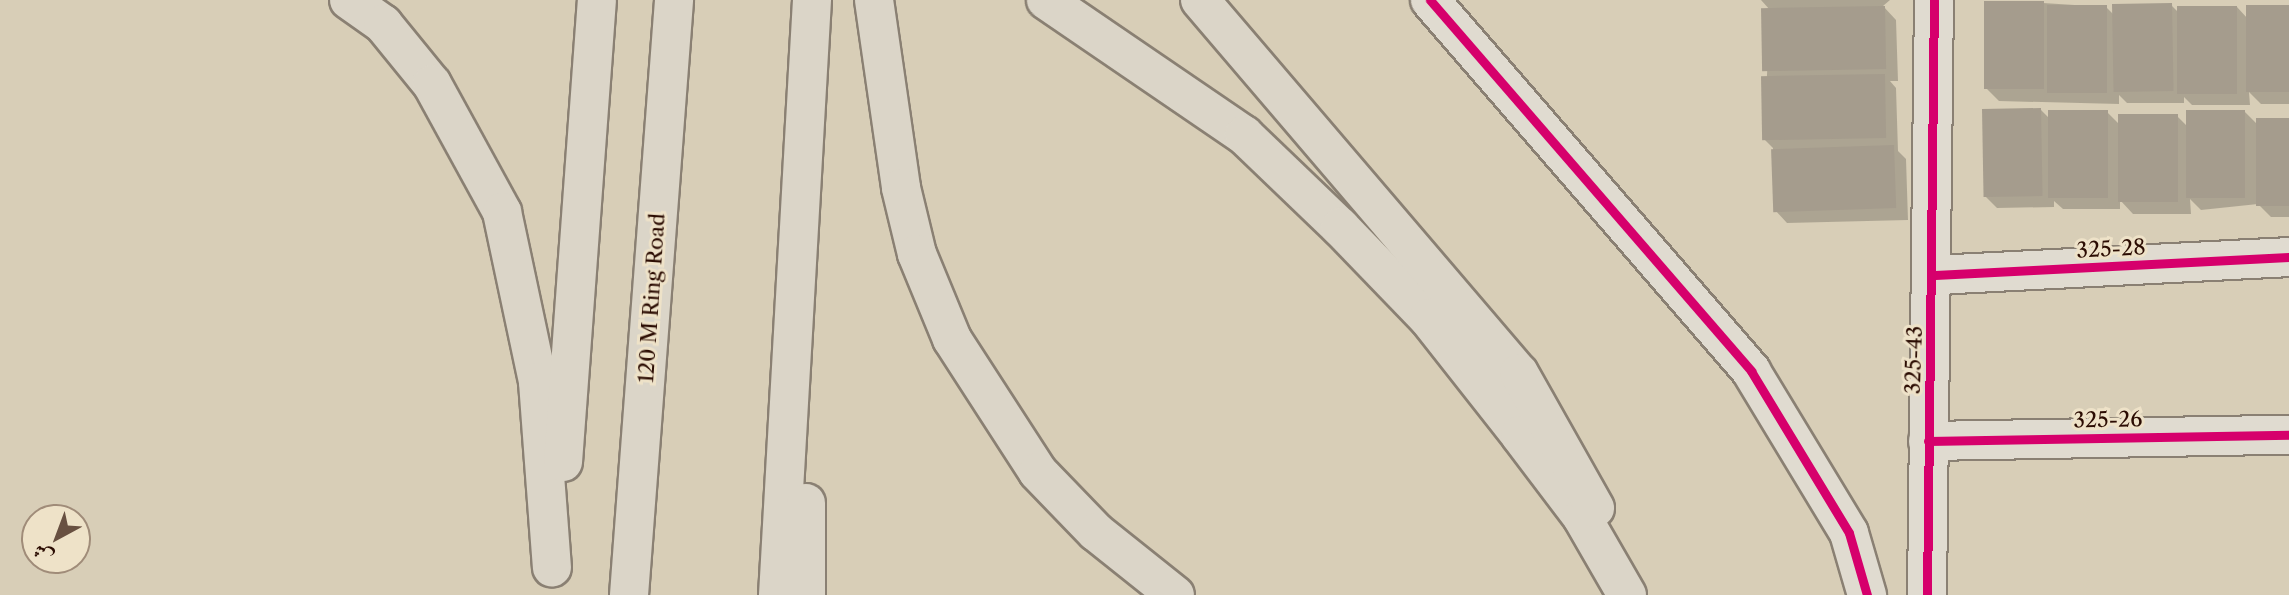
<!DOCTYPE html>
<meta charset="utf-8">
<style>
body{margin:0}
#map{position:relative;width:2289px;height:595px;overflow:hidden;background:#d8ceb7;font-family:"Libre Caslon Text",Amiri,serif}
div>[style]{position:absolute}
.shadow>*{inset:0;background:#0003}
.building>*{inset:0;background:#a59c8d;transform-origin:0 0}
.roads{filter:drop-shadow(2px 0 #8a8073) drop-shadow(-2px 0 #8a8073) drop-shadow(0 2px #8a8073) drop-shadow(0 -2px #8a8073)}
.minor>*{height:38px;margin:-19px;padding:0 19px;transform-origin:19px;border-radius:19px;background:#e0dbd0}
.highway>*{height:38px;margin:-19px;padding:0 19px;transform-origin:19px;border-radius:19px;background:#dbd5c8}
.cycleway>*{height:9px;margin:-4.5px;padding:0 4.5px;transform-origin:4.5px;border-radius:4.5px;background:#d6006c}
span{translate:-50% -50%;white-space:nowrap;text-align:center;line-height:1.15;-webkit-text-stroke:6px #eee2c8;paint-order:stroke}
.street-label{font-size:21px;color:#2b0c02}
.north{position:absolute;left:21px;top:504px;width:70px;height:70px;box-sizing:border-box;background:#eee2c8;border:2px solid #a08c79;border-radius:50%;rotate:221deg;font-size:19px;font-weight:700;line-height:28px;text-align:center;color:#2b0c02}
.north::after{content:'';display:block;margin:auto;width:24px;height:32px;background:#685041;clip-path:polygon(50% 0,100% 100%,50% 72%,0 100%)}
</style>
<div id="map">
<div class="shadow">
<i style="clip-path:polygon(1761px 0,1890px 0,1883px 6px,1896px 20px,1898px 81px,1890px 81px,1896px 88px,1898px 151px,1906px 159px,1908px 220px,1787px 223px,1775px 210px,1773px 148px,1764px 139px,1770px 10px)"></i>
<i style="clip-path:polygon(2043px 3px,2106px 7px,2114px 15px,2171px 5px,2179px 13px,2237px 7px,2248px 19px,2289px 6px,2289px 104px,2261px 104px,2249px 92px,2250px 105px,2192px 105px,2184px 97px,2184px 103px,2127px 103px,2119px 95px,2119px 104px,1999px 101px,1987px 89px)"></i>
<i style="clip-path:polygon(2041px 110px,2050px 119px,2107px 112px,2120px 125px,2177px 116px,2188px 127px,2244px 111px,2258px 125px,2289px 120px,2289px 217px,2271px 217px,2258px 204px,2201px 210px,2190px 199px,2191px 214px,2133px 214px,2120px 200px,2120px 209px,2063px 209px,2054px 201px,2054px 207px,1997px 208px,1985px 196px)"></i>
</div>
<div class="building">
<i style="left:2044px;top:1px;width:88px;height:60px;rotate:90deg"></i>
<i style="left:2172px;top:3px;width:88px;height:60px;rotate:89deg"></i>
<i style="left:2047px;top:5px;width:60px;height:88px"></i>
<i style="left:2246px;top:5px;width:43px;height:87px"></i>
<i style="left:1885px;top:6px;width:63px;height:124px;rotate:89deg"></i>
<i style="left:2177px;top:6px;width:60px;height:88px"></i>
<i style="left:1885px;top:74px;width:64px;height:124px;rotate:89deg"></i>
<i style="left:2041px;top:108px;width:88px;height:59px;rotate:89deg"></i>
<i style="left:2048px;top:110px;width:60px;height:88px"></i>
<i style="left:2186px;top:110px;width:59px;height:88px"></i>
<i style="left:2118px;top:114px;width:60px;height:88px"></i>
<i style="left:2256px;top:118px;width:33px;height:88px"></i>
<i style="left:1894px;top:145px;width:63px;height:123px;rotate:88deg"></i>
</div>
<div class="roads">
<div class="minor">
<i style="left:1430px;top:0;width:491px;rotate:49.1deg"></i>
<i style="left:1751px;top:371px;width:189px;rotate:58.8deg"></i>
<i style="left:1849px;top:533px;width:65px;rotate:73.8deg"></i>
<i style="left:1935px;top:275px;width:354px;rotate:-2.9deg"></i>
<i style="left:1928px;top:441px;width:361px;rotate:-1deg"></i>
<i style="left:1927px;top:595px;width:595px;rotate:-89.33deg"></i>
</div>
<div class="highway">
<i style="left:349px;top:0;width:42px;rotate:35.2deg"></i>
<i style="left:383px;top:24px;width:77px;rotate:50.8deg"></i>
<i style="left:432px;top:84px;width:146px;rotate:61.3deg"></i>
<i style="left:502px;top:212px;width:174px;rotate:78deg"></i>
<i style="left:538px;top:382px;width:186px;rotate:85.7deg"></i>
<i style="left:874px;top:0;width:190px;rotate:81.8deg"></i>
<i style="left:901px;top:188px;width:68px;rotate:76.4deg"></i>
<i style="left:917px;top:254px;width:92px;rotate:67.6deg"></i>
<i style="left:952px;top:339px;width:158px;rotate:57.1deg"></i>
<i style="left:1038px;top:472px;width:83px;rotate:46deg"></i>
<i style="left:1096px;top:532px;width:101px;rotate:38.6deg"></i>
<i style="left:1046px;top:0;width:240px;rotate:34.3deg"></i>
<i style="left:1244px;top:135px;width:133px;rotate:43.8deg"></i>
<i style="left:1340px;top:227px;width:127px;rotate:46deg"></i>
<i style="left:1428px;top:318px;width:149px;rotate:51.8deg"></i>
<i style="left:1520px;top:435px;width:103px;rotate:52.9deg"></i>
<i style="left:1582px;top:517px;width:90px;rotate:60deg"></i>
<i style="left:1200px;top:0;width:491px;rotate:49.5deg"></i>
<i style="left:1519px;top:373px;width:155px;rotate:60.6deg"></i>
<i style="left:563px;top:462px;width:463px;rotate:-85.8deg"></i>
<i style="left:629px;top:595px;width:597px;rotate:-85.67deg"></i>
<i style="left:778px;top:595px;width:596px;rotate:-86.73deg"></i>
<i style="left:806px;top:595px;width:92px;rotate:-90deg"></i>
</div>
</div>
<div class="cycleway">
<i style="left:1430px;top:0;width:491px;rotate:49.1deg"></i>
<i style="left:1751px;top:371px;width:189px;rotate:58.8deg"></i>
<i style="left:1849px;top:533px;width:65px;rotate:73.8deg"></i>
<i style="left:1935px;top:275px;width:354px;rotate:-2.9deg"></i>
<i style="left:1928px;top:441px;width:361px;rotate:-1deg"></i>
<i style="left:1927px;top:595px;width:595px;rotate:-89.33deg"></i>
</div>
<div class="street-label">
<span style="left:2111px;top:249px;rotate:-3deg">325-28</span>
<span style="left:652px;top:298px;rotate:-86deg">120 M Ring Road</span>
<span style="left:1914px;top:360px;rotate:-88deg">325-43</span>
<span style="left:2108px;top:420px;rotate:-1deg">325-26</span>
</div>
<div class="north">ش</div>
</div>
